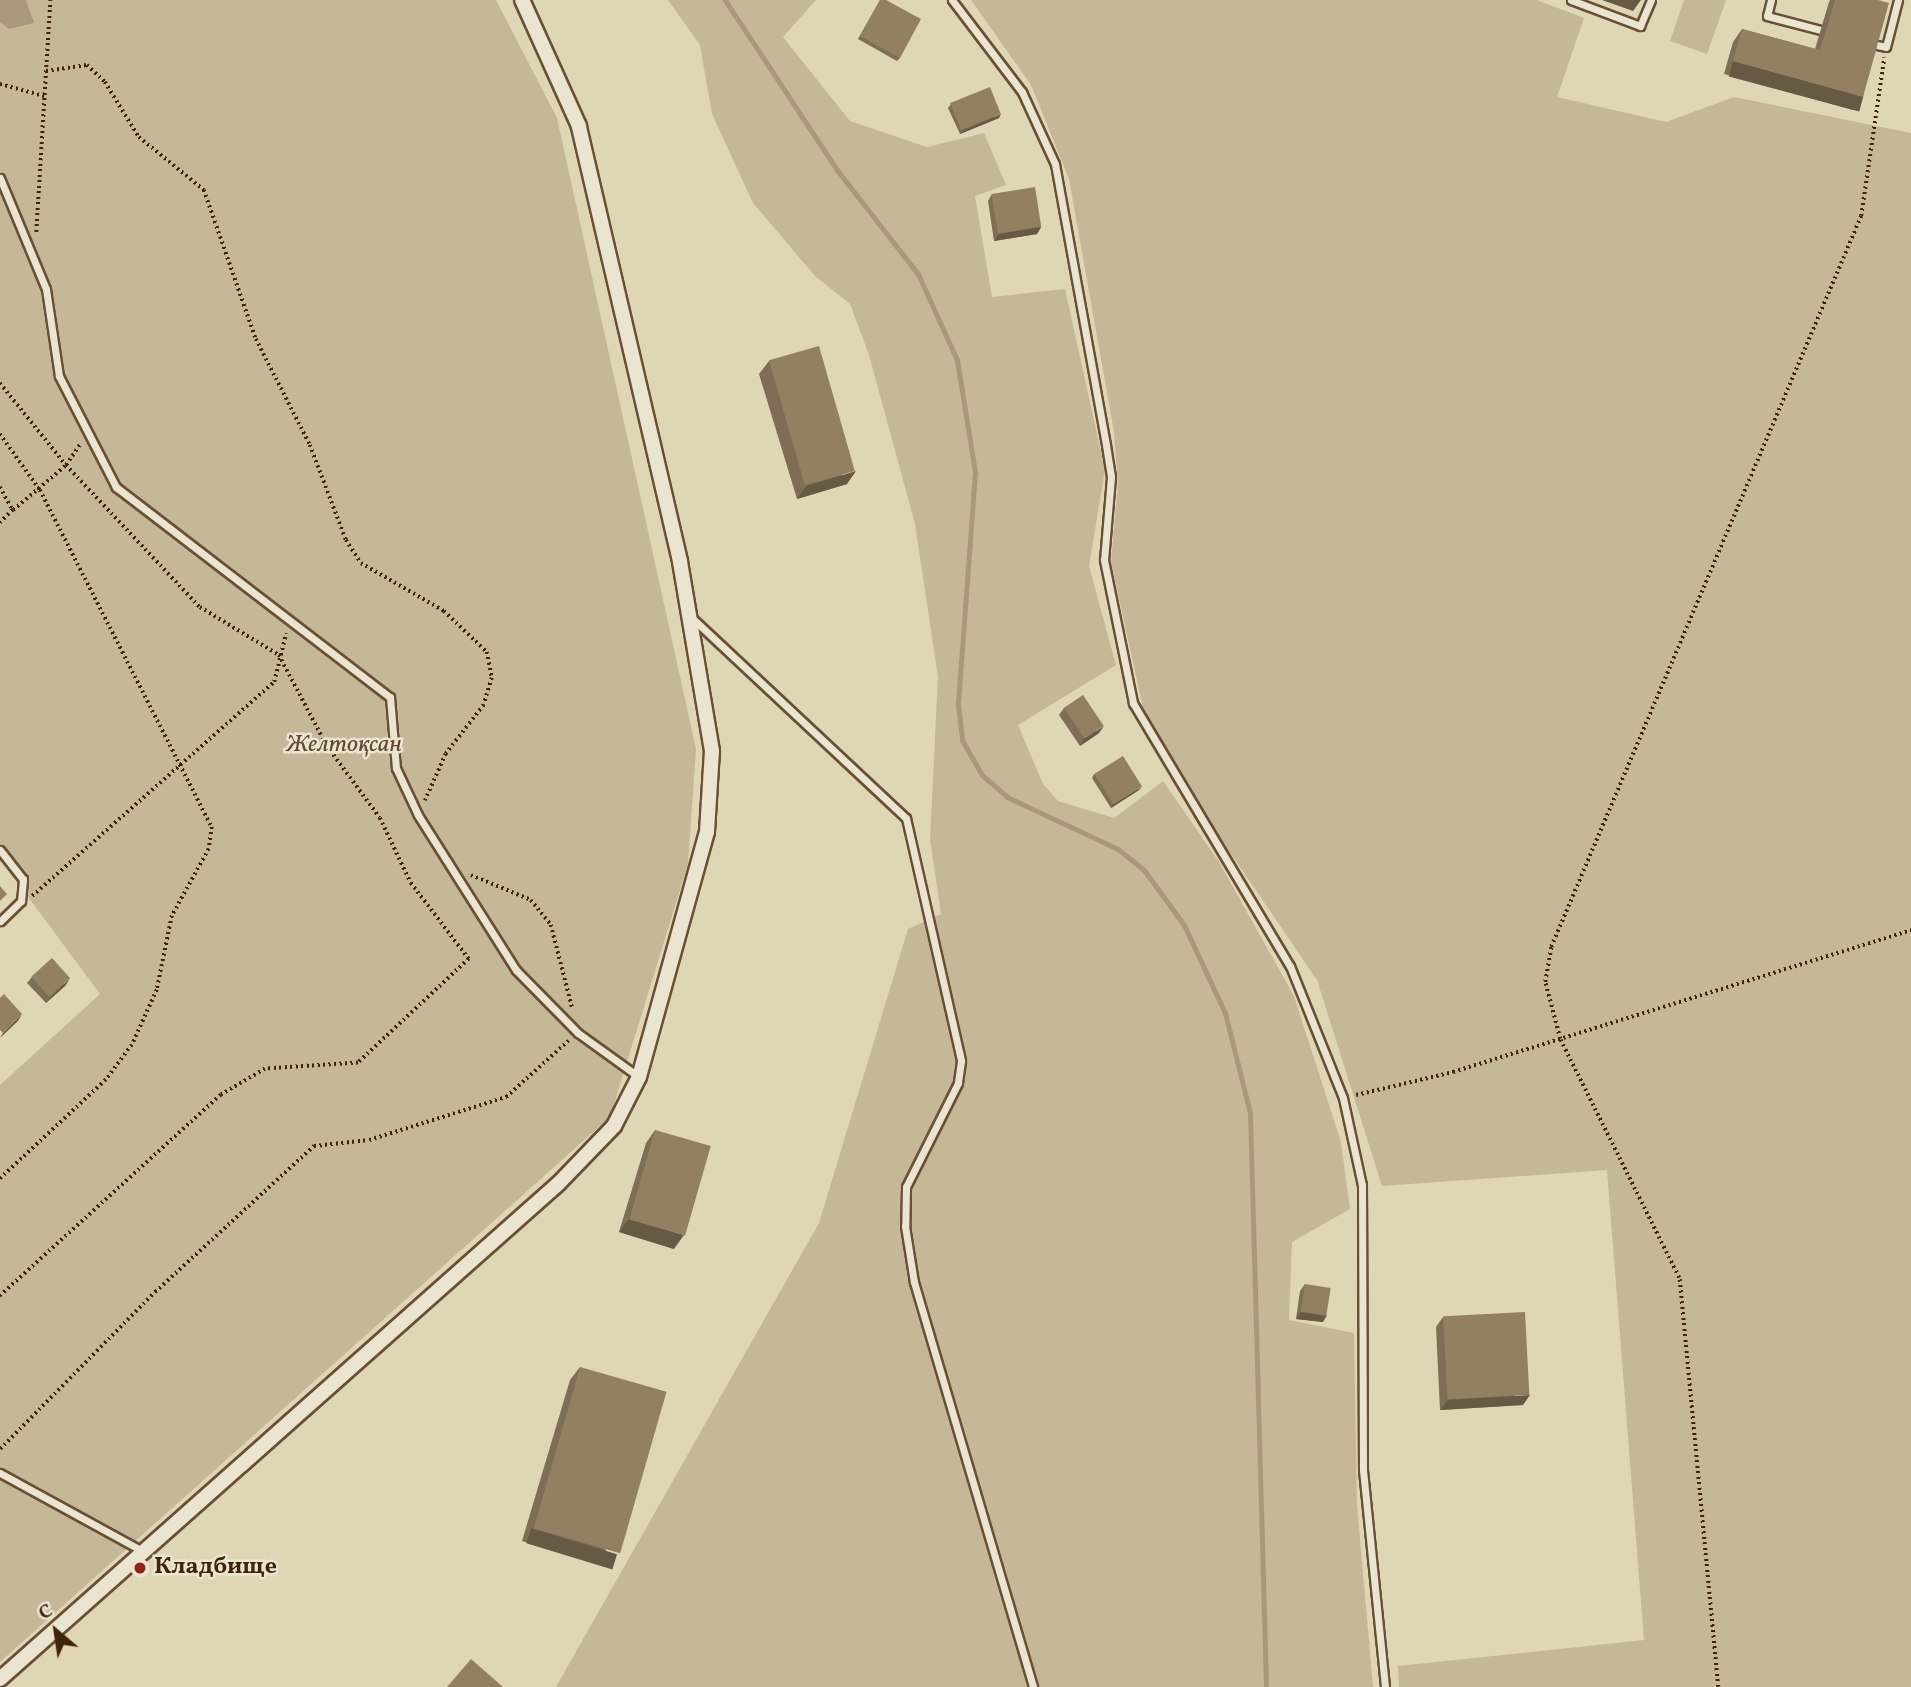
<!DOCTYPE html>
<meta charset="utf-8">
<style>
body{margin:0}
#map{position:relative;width:1911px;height:1687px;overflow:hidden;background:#dfd6b6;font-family:Vollkorn,serif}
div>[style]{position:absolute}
.green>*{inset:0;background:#c4b899}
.water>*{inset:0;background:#a9997c}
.stream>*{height:5px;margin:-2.5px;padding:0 2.5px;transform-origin:2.5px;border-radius:2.5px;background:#a9997c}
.path>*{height:3.5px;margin-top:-1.75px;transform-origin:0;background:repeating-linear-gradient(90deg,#40230a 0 2px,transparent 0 5.5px)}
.roads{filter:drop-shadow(2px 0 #685035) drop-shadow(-2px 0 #685035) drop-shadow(0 2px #685035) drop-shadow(0 -2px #685035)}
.service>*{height:7px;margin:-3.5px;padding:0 3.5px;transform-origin:3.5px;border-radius:3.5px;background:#eae4d0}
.minor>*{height:14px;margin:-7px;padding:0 7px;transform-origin:7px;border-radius:7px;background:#eae4d0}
.wall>*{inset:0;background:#7e6e55}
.shaded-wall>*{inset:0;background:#675a45;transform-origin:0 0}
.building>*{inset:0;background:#938063;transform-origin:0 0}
.dots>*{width:19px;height:19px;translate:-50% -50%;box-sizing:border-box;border:4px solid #eae4d0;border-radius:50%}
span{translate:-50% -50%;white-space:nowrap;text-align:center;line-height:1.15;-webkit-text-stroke:5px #eae4d0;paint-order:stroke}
.park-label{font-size:24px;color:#61482e;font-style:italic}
.poi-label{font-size:24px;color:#40230a;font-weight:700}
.left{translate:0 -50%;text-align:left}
.north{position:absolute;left:21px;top:1596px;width:70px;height:70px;-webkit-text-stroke:5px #eae4d0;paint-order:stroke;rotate:331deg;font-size:19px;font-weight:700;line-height:28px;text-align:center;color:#40230a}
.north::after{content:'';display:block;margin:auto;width:24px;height:32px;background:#40230a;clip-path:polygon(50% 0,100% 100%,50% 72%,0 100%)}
</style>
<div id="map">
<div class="green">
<i style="clip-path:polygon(0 0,496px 0,557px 118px,696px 749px,688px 864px,610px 1117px,0 1662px,0 1085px,100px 994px,0 859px)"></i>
<i style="clip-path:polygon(668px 0,816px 0,783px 37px,850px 121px,927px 147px,984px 133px,1006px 185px,975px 196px,992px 297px,1065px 289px,1105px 470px,1089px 566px,1116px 665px,1018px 725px,1043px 784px,1058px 801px,1114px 818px,1163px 781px,1219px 862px,1294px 996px,1341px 1142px,1350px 1209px,1292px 1242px,1289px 1320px,1354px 1333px,1357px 1504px,1373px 1687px,556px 1687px,819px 1223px,908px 929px,941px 914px,930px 839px,938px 677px,915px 524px,869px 355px,850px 304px,815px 276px,753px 203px,712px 114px,700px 45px)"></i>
<i style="clip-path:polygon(971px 0,1537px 0,1584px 18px,1557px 97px,1666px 122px,1734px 97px,1911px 133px,1911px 1687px,1399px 1687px,1398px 1666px,1644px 1640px,1607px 1170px,1382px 1186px,1317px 980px,1159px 748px,1143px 708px,1111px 562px,1118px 484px,1114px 432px,1069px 179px,1031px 85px)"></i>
<i style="clip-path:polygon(1684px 0,1726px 0,1707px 54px,1670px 41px)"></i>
</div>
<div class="water">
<i style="clip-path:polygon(0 0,26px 0,34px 23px,9px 29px,0 22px)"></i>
</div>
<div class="stream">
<i style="left:725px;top:0;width:204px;rotate:56.6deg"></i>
<i style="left:837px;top:170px;width:132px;rotate:52.1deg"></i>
<i style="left:918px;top:274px;width:94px;rotate:65.6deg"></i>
<i style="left:957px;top:360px;width:113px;rotate:80.9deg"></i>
<i style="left:975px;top:472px;width:234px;rotate:94.2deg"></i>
<i style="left:958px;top:705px;width:35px;rotate:83deg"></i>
<i style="left:962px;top:740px;width:40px;rotate:60.3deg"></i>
<i style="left:982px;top:775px;width:33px;rotate:41deg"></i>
<i style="left:1007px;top:797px;width:123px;rotate:25.1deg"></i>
<i style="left:1118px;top:849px;width:33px;rotate:39deg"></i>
<i style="left:1144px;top:870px;width:68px;rotate:54deg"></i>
<i style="left:1184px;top:925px;width:97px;rotate:65deg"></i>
<i style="left:1225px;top:1013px;width:103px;rotate:76deg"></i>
<i style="left:1250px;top:1113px;width:574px;rotate:88.4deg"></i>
</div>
<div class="path">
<i style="left:46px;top:71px;width:41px;rotate:-8.3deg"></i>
<i style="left:87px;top:65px;width:25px;rotate:43deg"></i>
<i style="left:105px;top:82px;width:65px;rotate:58.3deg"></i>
<i style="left:139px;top:137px;width:84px;rotate:39.2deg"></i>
<i style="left:204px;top:190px;width:158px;rotate:70.8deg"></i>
<i style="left:256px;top:339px;width:119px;rotate:63deg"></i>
<i style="left:310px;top:445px;width:102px;rotate:69.2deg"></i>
<i style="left:346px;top:540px;width:27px;rotate:57deg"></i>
<i style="left:361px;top:563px;width:96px;rotate:30deg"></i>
<i style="left:444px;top:611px;width:59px;rotate:43.6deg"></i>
<i style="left:487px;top:652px;width:26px;rotate:79deg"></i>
<i style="left:492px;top:678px;width:28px;rotate:107deg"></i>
<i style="left:484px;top:705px;width:62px;rotate:127.8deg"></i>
<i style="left:446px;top:754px;width:51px;rotate:114.1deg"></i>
<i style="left:0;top:84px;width:46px;rotate:15.3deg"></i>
<i style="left:36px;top:232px;width:232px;rotate:-86.5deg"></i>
<i style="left:0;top:383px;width:105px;rotate:51.2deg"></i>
<i style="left:66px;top:465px;width:195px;rotate:46.7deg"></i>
<i style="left:200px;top:607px;width:92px;rotate:31.3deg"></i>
<i style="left:279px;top:655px;width:103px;rotate:62.2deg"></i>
<i style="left:327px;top:746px;width:89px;rotate:53.6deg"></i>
<i style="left:380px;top:818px;width:72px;rotate:64.5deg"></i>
<i style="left:411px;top:883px;width:96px;rotate:52.7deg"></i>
<i style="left:469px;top:959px;width:152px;rotate:136.9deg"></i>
<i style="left:358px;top:1063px;width:93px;rotate:176.3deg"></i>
<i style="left:265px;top:1069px;width:51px;rotate:149.4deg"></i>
<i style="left:221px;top:1095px;width:299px;rotate:137.7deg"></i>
<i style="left:0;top:434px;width:69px;rotate:54.5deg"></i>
<i style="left:40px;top:490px;width:378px;rotate:63deg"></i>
<i style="left:212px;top:827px;width:22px;rotate:98deg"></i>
<i style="left:209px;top:849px;width:77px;rotate:118.9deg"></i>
<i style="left:172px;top:916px;width:76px;rotate:101.5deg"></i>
<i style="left:157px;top:990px;width:60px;rotate:114.4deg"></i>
<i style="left:132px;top:1045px;width:44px;rotate:126.6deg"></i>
<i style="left:106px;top:1080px;width:145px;rotate:137deg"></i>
<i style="left:0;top:487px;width:26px;rotate:61deg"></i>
<i style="left:13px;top:510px;width:18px;rotate:135deg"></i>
<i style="left:13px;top:510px;width:70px;rotate:-40.3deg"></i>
<i style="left:66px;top:465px;width:25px;rotate:-56deg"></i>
<i style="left:471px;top:875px;width:65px;rotate:22.6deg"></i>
<i style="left:531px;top:900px;width:32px;rotate:51deg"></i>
<i style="left:551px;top:925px;width:85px;rotate:75.6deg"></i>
<i style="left:32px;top:896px;width:323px;rotate:-41.5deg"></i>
<i style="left:274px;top:682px;width:50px;rotate:-76.2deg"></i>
<i style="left:1356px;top:1095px;width:100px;rotate:-13.3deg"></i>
<i style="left:1453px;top:1072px;width:480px;rotate:-17.2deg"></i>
<i style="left:0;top:1449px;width:221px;rotate:-45.4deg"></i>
<i style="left:155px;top:1292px;width:216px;rotate:-42.6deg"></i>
<i style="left:314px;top:1146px;width:55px;rotate:-6.2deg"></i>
<i style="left:369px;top:1140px;width:144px;rotate:-17.4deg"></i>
<i style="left:506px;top:1097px;width:84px;rotate:-42.1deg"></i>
<i style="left:1718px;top:1687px;width:411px;rotate:-95.4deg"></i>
<i style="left:1679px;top:1278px;width:267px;rotate:-116.5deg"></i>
<i style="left:1560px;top:1039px;width:59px;rotate:-104.7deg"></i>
<i style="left:1545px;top:982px;width:36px;rotate:-80deg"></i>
<i style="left:1551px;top:947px;width:794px;rotate:-67.02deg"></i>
<i style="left:1861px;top:216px;width:160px;rotate:-81.7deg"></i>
</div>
<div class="roads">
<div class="service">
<i style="left:952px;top:0;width:116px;rotate:52.7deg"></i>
<i style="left:1022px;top:92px;width:79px;rotate:65.4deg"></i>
<i style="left:1055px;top:164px;width:286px;rotate:79.7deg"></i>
<i style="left:1106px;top:445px;width:32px;rotate:81deg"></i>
<i style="left:1111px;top:477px;width:83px;rotate:94.8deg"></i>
<i style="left:1104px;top:560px;width:146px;rotate:78.5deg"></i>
<i style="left:1133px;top:703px;width:306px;rotate:59.2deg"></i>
<i style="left:1290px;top:966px;width:142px;rotate:68.1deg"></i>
<i style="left:1343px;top:1098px;width:89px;rotate:77.7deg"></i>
<i style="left:1362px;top:1185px;width:285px;rotate:89.8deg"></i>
<i style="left:1363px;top:1470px;width:218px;rotate:84.2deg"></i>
<i style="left:1571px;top:0;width:74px;rotate:20.6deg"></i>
<i style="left:1640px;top:26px;width:28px;rotate:-67deg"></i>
<i style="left:1771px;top:0;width:16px;rotate:104deg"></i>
<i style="left:1767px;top:16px;width:56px;rotate:14.5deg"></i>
<i style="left:1872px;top:44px;width:14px;rotate:12deg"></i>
<i style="left:1886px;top:47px;width:49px;rotate:-75.7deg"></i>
<i style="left:0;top:178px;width:120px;rotate:67.5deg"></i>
<i style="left:46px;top:289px;width:88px;rotate:81.5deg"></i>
<i style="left:59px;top:376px;width:125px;rotate:62.8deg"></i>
<i style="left:116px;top:487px;width:345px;rotate:37.5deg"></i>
<i style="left:390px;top:697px;width:71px;rotate:85.2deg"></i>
<i style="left:396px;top:768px;width:52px;rotate:64.9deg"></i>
<i style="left:418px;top:815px;width:183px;rotate:57.7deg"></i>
<i style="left:516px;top:970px;width:88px;rotate:45.5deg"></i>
<i style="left:578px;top:1033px;width:75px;rotate:35.8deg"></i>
<i style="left:691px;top:617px;width:294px;rotate:43.1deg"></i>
<i style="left:906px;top:818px;width:249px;rotate:77.2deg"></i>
<i style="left:961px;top:1061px;width:22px;rotate:98deg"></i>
<i style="left:958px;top:1083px;width:116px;rotate:116.6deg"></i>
<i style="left:906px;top:1187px;width:39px;rotate:91deg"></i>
<i style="left:905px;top:1226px;width:57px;rotate:80.9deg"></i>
<i style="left:914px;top:1282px;width:422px;rotate:73.6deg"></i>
<i style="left:0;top:850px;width:37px;rotate:52deg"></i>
<i style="left:23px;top:879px;width:22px;rotate:95deg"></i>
<i style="left:21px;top:901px;width:29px;rotate:136deg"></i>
<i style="left:0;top:1473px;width:164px;rotate:28.7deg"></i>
</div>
<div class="minor">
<i style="left:0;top:1679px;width:747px;rotate:-41.58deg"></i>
<i style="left:559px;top:1183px;width:79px;rotate:-46deg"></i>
<i style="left:614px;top:1126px;width:55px;rotate:-63deg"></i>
<i style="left:639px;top:1077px;width:254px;rotate:-74.5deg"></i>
<i style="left:707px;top:832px;width:81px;rotate:-86.5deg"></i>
<i style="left:712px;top:751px;width:193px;rotate:-99.6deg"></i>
<i style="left:680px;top:561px;width:447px;rotate:-103.1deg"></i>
<i style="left:579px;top:126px;width:138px;rotate:-114.3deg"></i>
</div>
</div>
<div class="wall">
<i style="clip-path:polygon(880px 0,900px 58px,897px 61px,858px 39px)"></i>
<i style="clip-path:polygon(1830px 0,1878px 0,1863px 97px,1853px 110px,1724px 74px,1733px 42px,1742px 29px,1815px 49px,1829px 2px)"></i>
<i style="clip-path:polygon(951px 104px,999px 118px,960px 134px,948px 108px)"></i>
<i style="clip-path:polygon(992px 194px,1041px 227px,1037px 234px,994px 241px,988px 201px)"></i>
<i style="clip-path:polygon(769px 361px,847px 484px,797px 499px,759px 374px)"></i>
<i style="clip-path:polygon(1064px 708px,1099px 733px,1080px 746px,1059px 715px)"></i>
<i style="clip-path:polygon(1094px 774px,1139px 790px,1111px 808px,1092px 778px)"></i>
<i style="clip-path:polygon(32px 977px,66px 985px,46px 1003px,27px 983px)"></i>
<i style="clip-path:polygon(655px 1130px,674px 1249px,619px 1232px,646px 1143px)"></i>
<i style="clip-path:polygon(1305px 1284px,1323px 1322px,1296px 1319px,1300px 1291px)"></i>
<i style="clip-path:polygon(1443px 1317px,1523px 1405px,1440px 1410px,1436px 1327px)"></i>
<i style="clip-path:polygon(580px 1367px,608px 1567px,522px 1541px,570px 1380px)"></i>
</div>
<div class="shaded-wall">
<i style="clip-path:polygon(1602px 0,1641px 0,1633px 11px)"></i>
<i style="left:1733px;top:61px;width:135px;height:16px;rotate:15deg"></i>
<i style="clip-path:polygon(1001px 114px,999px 118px,960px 134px,962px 131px)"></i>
<i style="clip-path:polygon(1041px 227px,1037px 234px,994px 241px,999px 234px)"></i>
<i style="clip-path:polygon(856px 471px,847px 484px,797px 499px,806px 486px)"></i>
<i style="clip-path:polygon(1104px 726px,1099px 733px,1080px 746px,1084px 739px)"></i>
<i style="clip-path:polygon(1142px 787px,1139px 790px,1111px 808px,1113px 804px)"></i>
<i style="clip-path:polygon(70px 978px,66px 985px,46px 1003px,51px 997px)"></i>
<i style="clip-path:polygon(22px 1014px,18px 1021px,0 1038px,3px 1033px)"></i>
<i style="clip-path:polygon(629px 1219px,684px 1235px,674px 1249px,619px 1232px)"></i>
<i style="clip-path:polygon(1301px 1312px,1327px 1315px,1323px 1322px,1296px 1319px)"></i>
<i style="clip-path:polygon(1530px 1395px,1523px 1405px,1440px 1410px,1448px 1400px)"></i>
<i style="left:531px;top:1528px;width:90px;height:16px;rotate:17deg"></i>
</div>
<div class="building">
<i style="clip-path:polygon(880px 0,886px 0,921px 19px,900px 58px,860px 36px)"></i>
<i style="clip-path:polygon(1835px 0,1878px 0,1889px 3px,1863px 97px,1733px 61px,1742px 29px,1820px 50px)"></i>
<i style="left:990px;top:87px;width:29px;height:43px;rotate:68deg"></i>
<i style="left:1035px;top:187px;width:40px;height:44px;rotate:81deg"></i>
<i style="left:819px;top:346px;width:130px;height:52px;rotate:74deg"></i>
<i style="left:1083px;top:695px;width:37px;height:23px;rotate:56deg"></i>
<i style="left:1123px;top:756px;width:36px;height:34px;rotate:58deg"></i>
<i style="clip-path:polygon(0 886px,7px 894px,0 901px)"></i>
<i style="left:52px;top:958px;width:27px;height:28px;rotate:48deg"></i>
<i style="clip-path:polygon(4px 994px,22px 1014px,3px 1033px,0 1030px,0 998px)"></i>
<i style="left:655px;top:1130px;width:58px;height:93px;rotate:16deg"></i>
<i style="left:1305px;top:1284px;width:26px;height:28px;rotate:9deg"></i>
<i style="left:1525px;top:1312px;width:83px;height:82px;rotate:87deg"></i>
<i style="left:580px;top:1367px;width:90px;height:168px;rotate:16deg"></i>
<i style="clip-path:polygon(471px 1659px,503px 1687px,447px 1687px)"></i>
</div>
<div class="dots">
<i style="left:140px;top:1568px;background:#8f2418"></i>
</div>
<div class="park-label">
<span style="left:344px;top:746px">Желтоқсан</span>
</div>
<div class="poi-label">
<span class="left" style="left:154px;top:1568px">Кладбище</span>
</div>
<div class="north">С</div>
</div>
